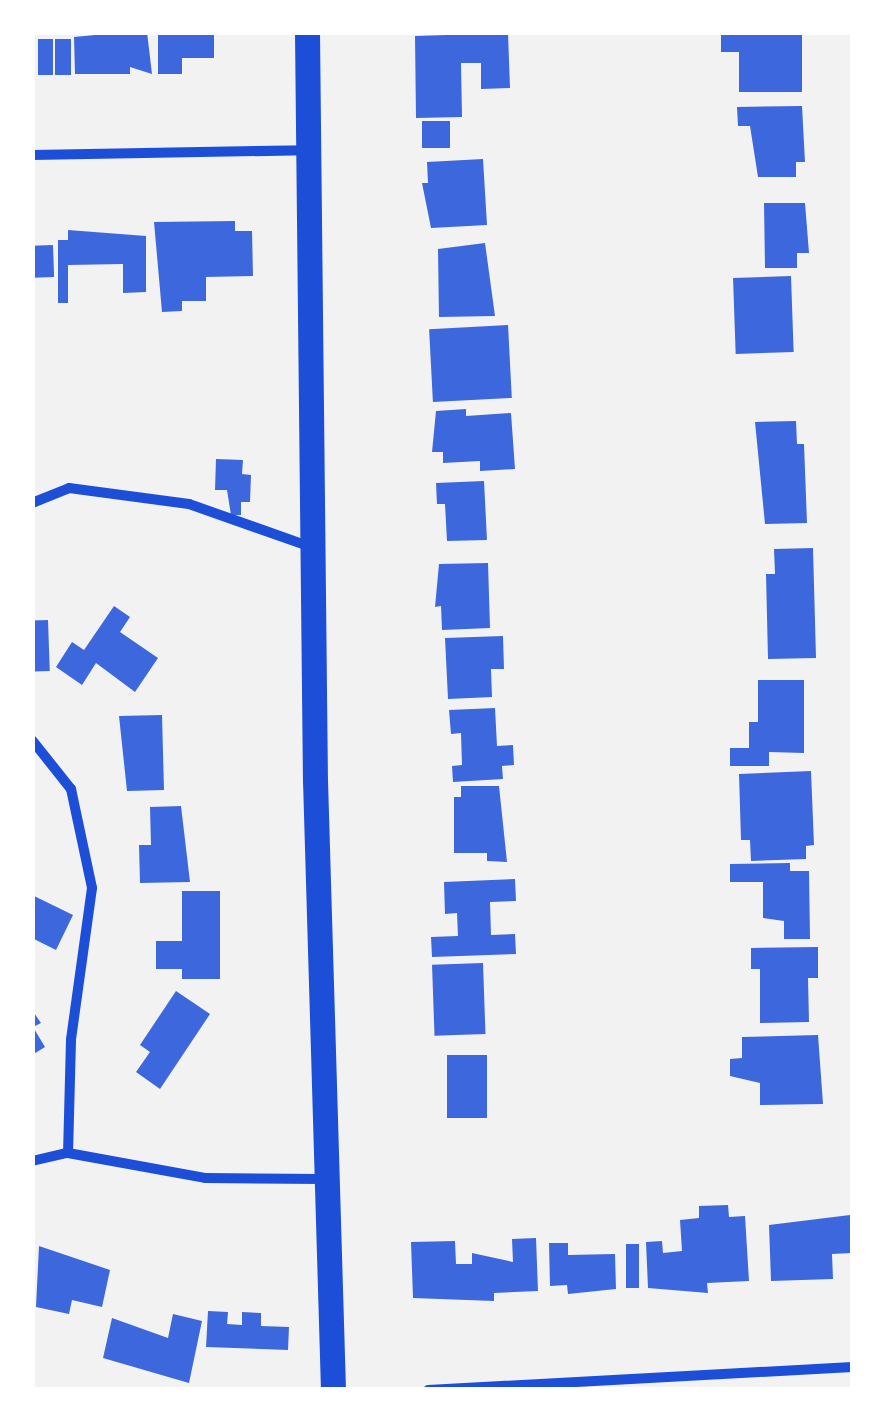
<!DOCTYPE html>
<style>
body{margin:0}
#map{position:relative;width:885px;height:1422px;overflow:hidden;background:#f2f2f2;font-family:Rubik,sans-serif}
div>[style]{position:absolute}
.building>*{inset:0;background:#3d67dc;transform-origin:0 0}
.minor>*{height:10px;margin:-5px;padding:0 5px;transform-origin:5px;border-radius:5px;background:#1d4ed8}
.primary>*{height:25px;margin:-12.5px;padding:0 12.5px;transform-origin:12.5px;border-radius:12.5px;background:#1d4ed8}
span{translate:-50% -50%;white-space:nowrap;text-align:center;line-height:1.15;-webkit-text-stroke:8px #fff;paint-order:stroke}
.frame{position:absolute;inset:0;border:35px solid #fff;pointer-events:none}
</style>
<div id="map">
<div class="building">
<i style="clip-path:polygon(127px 32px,147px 32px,152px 74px,130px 67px,130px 74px,75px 74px,74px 37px)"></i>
<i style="clip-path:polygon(158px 32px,214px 32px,214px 58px,182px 58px,182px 74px,158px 74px)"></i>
<i style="clip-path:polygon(721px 32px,802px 33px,802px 92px,739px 92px,739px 52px,721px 52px)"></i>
<i style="clip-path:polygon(508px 33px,510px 88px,481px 89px,481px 63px,461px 63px,462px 117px,416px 118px,415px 36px)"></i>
<i style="left:38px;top:39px;width:15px;height:36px"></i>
<i style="left:55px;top:39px;width:16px;height:36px"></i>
<i style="clip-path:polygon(802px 106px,805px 162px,796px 162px,796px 177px,758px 177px,750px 126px,738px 126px,737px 107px)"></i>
<i style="left:450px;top:121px;width:27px;height:28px;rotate:90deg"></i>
<i style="clip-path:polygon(483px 159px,487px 225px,431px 228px,422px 183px,428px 183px,427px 162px)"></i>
<i style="clip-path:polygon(764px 203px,805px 203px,809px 253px,797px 253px,797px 268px,765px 268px)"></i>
<i style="clip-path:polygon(235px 221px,235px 231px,252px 231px,253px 276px,206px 277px,206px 301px,182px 301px,182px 311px,162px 312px,154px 222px)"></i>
<i style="clip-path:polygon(68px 230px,146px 236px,146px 292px,123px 293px,123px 264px,68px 265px,68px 303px,58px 303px,58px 240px,68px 240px)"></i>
<i style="clip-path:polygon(485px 243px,495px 316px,439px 317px,438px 249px)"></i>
<i style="left:53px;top:245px;width:32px;height:21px;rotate:88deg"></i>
<i style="left:791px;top:276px;width:76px;height:58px;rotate:88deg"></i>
<i style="left:508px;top:325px;width:73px;height:79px;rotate:87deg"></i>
<i style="clip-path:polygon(466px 409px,466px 416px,511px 413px,515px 469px,480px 471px,480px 461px,443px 463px,443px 452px,432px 452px,436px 411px)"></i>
<i style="clip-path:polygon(796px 421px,797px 444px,804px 444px,807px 523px,765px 524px,755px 422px)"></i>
<i style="clip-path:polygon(216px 459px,243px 460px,242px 474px,251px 475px,250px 502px,241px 502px,241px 515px,231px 515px,227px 490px,215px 490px)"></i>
<i style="clip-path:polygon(484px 481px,487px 540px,447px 541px,445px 504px,437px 504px,436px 483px)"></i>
<i style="clip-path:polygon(813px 548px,816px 658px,768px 659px,766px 574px,775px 574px,774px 549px)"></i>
<i style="clip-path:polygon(488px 563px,490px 628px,442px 630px,441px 606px,435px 607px,439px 564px)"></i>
<i style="clip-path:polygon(114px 606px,130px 617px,120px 632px,158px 658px,135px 692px,96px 663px,82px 685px,56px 667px,72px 642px,84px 650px)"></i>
<i style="left:48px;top:620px;width:51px;height:16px;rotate:88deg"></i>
<i style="clip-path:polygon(503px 636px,504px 669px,491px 669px,492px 697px,448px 699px,445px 638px)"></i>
<i style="clip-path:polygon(758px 680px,804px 680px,804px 753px,769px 752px,769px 766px,730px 766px,730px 748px,749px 748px,749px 722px,758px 722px)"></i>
<i style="clip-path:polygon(495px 708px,497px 746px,513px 745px,514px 765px,502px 766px,503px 779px,453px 782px,452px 766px,462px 765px,461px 733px,451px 734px,449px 710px)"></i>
<i style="clip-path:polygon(162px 715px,164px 790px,127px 791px,119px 716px)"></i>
<i style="clip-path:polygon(811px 771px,814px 845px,806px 846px,806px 859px,751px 861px,750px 840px,741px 840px,739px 774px)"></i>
<i style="clip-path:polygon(461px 786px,499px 786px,507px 862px,487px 861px,487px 853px,454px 853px,454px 797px,461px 797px)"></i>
<i style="clip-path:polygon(181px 806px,190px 882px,140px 883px,139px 845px,151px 845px,150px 807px)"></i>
<i style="clip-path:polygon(790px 863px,790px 871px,809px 871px,810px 939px,784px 939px,784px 921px,763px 918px,763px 882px,730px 882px,730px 864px)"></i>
<i style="clip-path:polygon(515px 879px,516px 901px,490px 902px,491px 935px,515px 934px,516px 954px,432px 957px,431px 937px,458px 936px,457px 913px,445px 914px,444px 882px)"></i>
<i style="clip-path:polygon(182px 891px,220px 891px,220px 979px,182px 979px,182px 969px,156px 969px,156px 941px,182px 941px)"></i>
<i style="clip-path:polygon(32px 895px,73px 915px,56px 950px,32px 938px)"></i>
<i style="clip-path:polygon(818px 947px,818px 978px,808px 978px,809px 1022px,760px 1023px,760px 969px,751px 969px,751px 948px)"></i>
<i style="left:483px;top:963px;width:71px;height:51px;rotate:88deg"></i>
<i style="clip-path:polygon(176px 991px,210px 1014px,160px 1089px,136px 1072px,150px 1052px,140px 1045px)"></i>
<i style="clip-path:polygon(32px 1010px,41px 1023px,33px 1027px,45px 1047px,32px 1055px)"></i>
<i style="clip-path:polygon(818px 1035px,823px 1104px,760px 1105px,760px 1083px,730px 1076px,730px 1059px,742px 1058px,742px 1037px)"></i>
<i style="left:487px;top:1055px;width:63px;height:40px;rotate:90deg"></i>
<i style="clip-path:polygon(728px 1205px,729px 1217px,745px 1216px,749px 1281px,707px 1283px,708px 1293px,648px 1288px,646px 1242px,662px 1241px,663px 1253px,682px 1251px,680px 1220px,699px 1218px,699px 1206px)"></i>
<i style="clip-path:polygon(850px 1215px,852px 1253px,832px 1254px,833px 1279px,771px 1281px,769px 1225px)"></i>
<i style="clip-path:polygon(536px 1238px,538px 1291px,494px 1293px,494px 1301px,413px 1298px,411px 1242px,455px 1241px,456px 1264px,472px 1264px,472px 1253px,513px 1262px,512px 1239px)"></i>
<i style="clip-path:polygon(549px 1243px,568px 1243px,568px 1255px,615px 1254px,616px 1289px,568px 1294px,567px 1285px,550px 1286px)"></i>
<i style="left:626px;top:1244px;width:13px;height:44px"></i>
<i style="clip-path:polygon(39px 1246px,110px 1270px,102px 1307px,72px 1300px,69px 1314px,36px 1307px)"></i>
<i style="clip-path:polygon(208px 1311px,228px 1312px,227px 1324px,242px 1325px,242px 1312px,261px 1313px,261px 1326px,289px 1327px,288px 1350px,206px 1347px)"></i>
<i style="clip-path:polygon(173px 1314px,202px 1321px,189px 1383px,103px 1358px,112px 1318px,168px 1338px)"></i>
</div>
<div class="minor">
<i style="left:32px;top:155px;width:274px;rotate:-1deg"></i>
<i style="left:32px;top:503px;width:40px;rotate:-22deg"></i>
<i style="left:69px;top:488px;width:121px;rotate:7.6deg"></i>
<i style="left:189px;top:504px;width:129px;rotate:19.4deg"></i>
<i style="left:32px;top:740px;width:63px;rotate:51.5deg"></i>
<i style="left:71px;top:789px;width:101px;rotate:78deg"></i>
<i style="left:92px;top:888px;width:153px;rotate:97.9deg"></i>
<i style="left:71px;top:1040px;width:113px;rotate:91.5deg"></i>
<i style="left:32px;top:1161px;width:37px;rotate:-13deg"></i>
<i style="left:68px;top:1153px;width:139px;rotate:10.3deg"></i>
<i style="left:205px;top:1178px;width:118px;rotate:0.5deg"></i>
<i style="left:428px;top:1390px;width:425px;rotate:-3.1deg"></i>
</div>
<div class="primary">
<i style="left:307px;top:32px;width:748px;rotate:89.39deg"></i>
<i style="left:315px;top:780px;width:610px;rotate:88.31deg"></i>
</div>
<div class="frame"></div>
</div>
